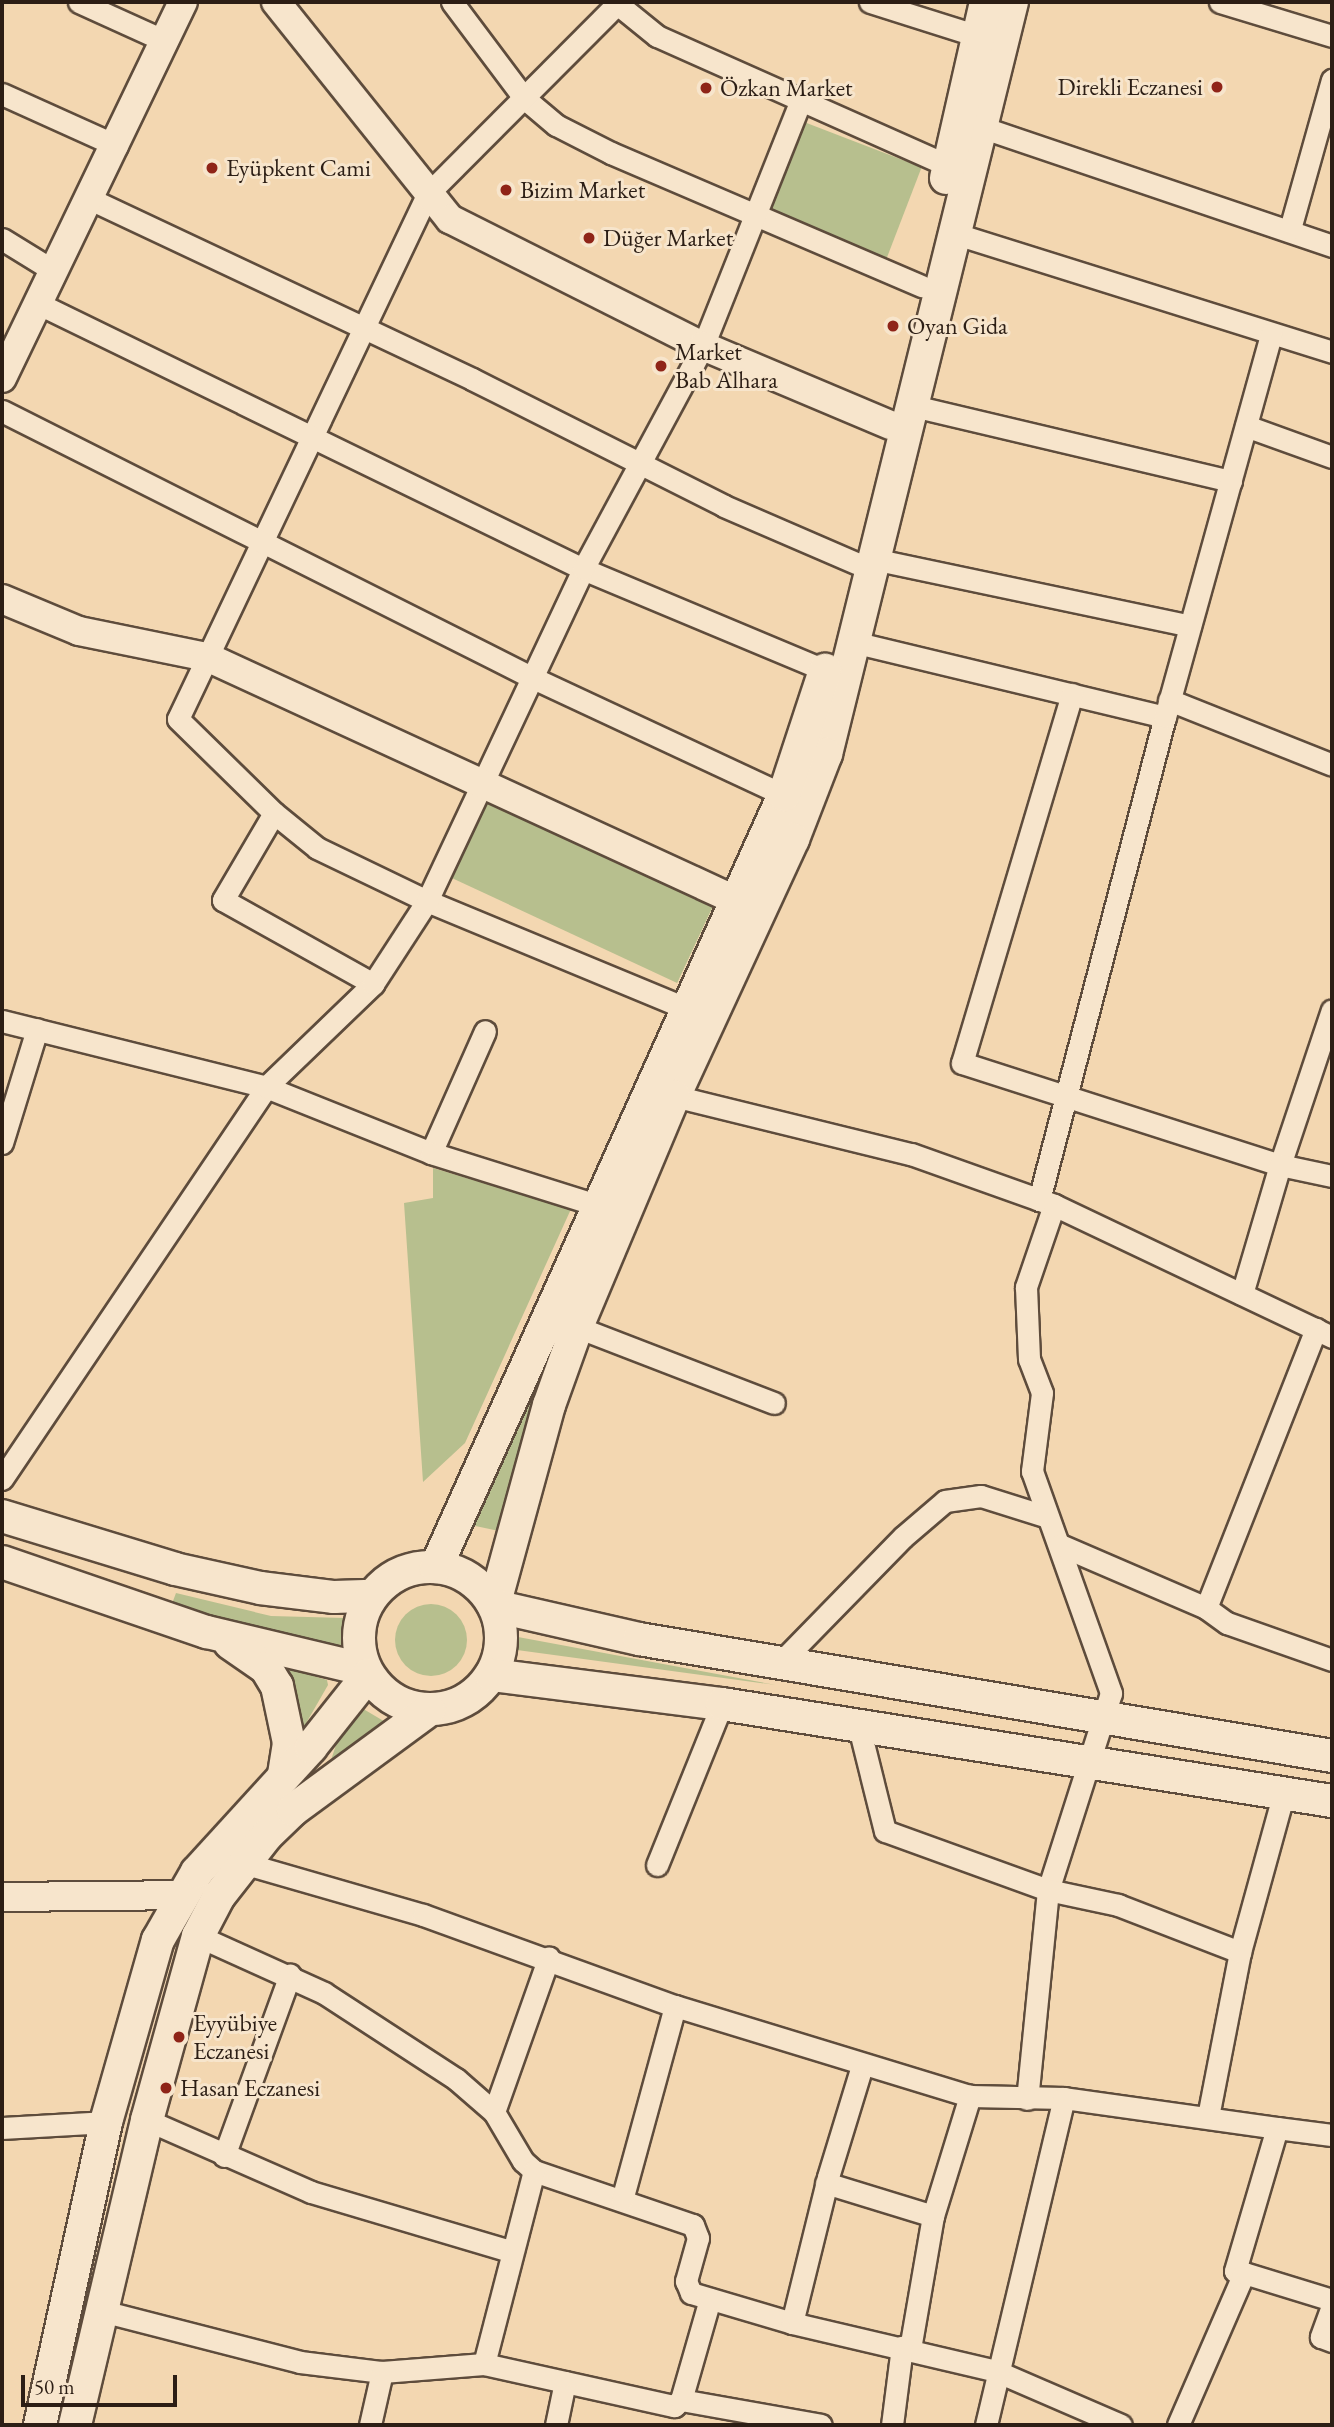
<!DOCTYPE html>
<meta charset="utf-8">
<style>
body{margin:0}
#map{position:relative;width:1334px;height:2427px;overflow:hidden;background:#f3d7b1;font-family:"EB Garamond",serif}
div>[style]{position:absolute}
.green>*{inset:0;background:#b7bf8e;transform-origin:0 0}
.round{border-radius:50%}
.roads{filter:drop-shadow(2px 0 #5e4c3c) drop-shadow(-2px 0 #5e4c3c) drop-shadow(0 2px #5e4c3c) drop-shadow(0 -2px #5e4c3c)}
.minor>*{height:21px;margin:-10.5px;padding:0 10.5px;transform-origin:10.5px;border-radius:10.5px;background:#f7e5cc}
.tertiary>*{height:28px;margin:-14px;padding:0 14px;transform-origin:14px;border-radius:14px;background:#f7e5cc}
.secondary>*{height:32px;margin:-16px;padding:0 16px;transform-origin:16px;border-radius:16px;background:#f7e5cc}
.secondary>.ring{margin:-16px;padding:0;box-sizing:content-box;background:none;border:32px solid #f7e5cc;border-radius:50%}
.dots>*{width:19px;height:19px;translate:-50% -50%;box-sizing:border-box;border:4px solid #f7e5cc;border-radius:50%}
span{translate:-50% -50%;white-space:nowrap;text-align:center;line-height:1.15;-webkit-text-stroke:6px #f7e5cc;paint-order:stroke}
.poi-label{font-size:24px;color:#2c1e15}
.right{translate:-100% -50%;text-align:right}
.left{translate:0 -50%;text-align:left}
.frame{position:absolute;inset:0;border:4px solid #2c1e15;pointer-events:none}
.scale{position:absolute;left:21px;top:2375px;width:156px;height:32px;box-sizing:border-box;border:4px solid #2c1e15;border-top:0;padding-left:9px;font-size:21px;line-height:24px;white-space:nowrap;color:#2c1e15;-webkit-text-stroke:5px #f7e5cc;paint-order:stroke}
</style>
<div id="map">
<div class="green">
<i style="left:804px;top:122px;width:126px;height:97px;rotate:21deg"></i>
<i style="left:486px;top:799px;width:251px;height:86px;rotate:25deg"></i>
<i style="clip-path:polygon(433px 1168px,571px 1209px,465px 1443px,423px 1482px,404px 1203px,433px 1198px)"></i>
<i style="clip-path:polygon(541px 1382px,499px 1531px,466px 1524px,530px 1384px)"></i>
<i style="clip-path:polygon(176px 1593px,271px 1616px,345px 1618px,351px 1622px,350px 1628px,344px 1647px,338px 1647px,170px 1609px)"></i>
<i class="round" style="left:395px;top:1604px;width:72px;height:72px"></i>
<i style="clip-path:polygon(518px 1637px,776px 1685px,517px 1650px,514px 1644px)"></i>
<i style="clip-path:polygon(279px 1666px,327px 1680px,328px 1685px,301px 1732px)"></i>
<i style="clip-path:polygon(360px 1707px,387px 1723px,331px 1760px,340px 1733px)"></i>
</div>
<div class="roads">
<div class="minor">
<i style="left:79px;top:2px;width:94px;rotate:24.4deg"></i>
<i style="left:452px;top:2px;width:120px;rotate:53.1deg"></i>
<i style="left:524px;top:98px;width:42px;rotate:40.2deg"></i>
<i style="left:556px;top:125px;width:62px;rotate:27deg"></i>
<i style="left:611px;top:153px;width:338px;rotate:23.2deg"></i>
<i style="left:615px;top:2px;width:54px;rotate:39deg"></i>
<i style="left:657px;top:36px;width:320px;rotate:24deg"></i>
<i style="left:619px;top:2px;width:272px;rotate:134.9deg"></i>
<i style="left:427px;top:195px;width:580px;rotate:115.42deg"></i>
<i style="left:178px;top:719px;width:134px;rotate:44.4deg"></i>
<i style="left:274px;top:813px;width:55px;rotate:39.1deg"></i>
<i style="left:317px;top:848px;width:122px;rotate:25.7deg"></i>
<i style="left:427px;top:901px;width:279px;rotate:22.5deg"></i>
<i style="left:870px;top:2px;width:113px;rotate:17.5deg"></i>
<i style="left:1220px;top:2px;width:117px;rotate:16.9deg"></i>
<i style="left:2px;top:94px;width:126px;rotate:24.3deg"></i>
<i style="left:981px;top:127px;width:371px;rotate:18.7deg"></i>
<i style="left:90px;top:199px;width:422px;rotate:25.2deg"></i>
<i style="left:472px;top:379px;width:282px;rotate:26.7deg"></i>
<i style="left:724px;top:506px;width:144px;rotate:23.4deg"></i>
<i style="left:1290px;top:229px;width:155px;rotate:-74.3deg"></i>
<i style="left:953px;top:233px;width:397px;rotate:17.4deg"></i>
<i style="left:2px;top:239px;width:61px;rotate:31.6deg"></i>
<i style="left:39px;top:304px;width:605px;rotate:25.97deg"></i>
<i style="left:583px;top:569px;width:262px;rotate:22.7deg"></i>
<i style="left:909px;top:405px;width:331px;rotate:13.3deg"></i>
<i style="left:2px;top:411px;width:594px;rotate:26.69deg"></i>
<i style="left:533px;top:678px;width:277px;rotate:25deg"></i>
<i style="left:1246px;top:426px;width:91px;rotate:19.8deg"></i>
<i style="left:873px;top:559px;width:324px;rotate:11.9deg"></i>
<i style="left:853px;top:642px;width:321px;rotate:13.5deg"></i>
<i style="left:1072px;top:694px;width:385px;rotate:106.6deg"></i>
<i style="left:962px;top:1063px;width:334px;rotate:17.8deg"></i>
<i style="left:1280px;top:1165px;width:163px;rotate:-71.5deg"></i>
<i style="left:1169px;top:700px;width:175px;rotate:21.7deg"></i>
<i style="left:274px;top:813px;width:101px;rotate:120.4deg"></i>
<i style="left:223px;top:900px;width:172px;rotate:29.2deg"></i>
<i style="left:2px;top:1021px;width:272px;rotate:14deg"></i>
<i style="left:266px;top:1087px;width:149px;rotate:-43.9deg"></i>
<i style="left:373px;top:984px;width:99px;rotate:-57deg"></i>
<i style="left:427px;top:901px;width:367px;rotate:-64.8deg"></i>
<i style="left:583px;top:569px;width:253px;rotate:-61.7deg"></i>
<i style="left:703px;top:346px;width:265px;rotate:-68.3deg"></i>
<i style="left:674px;top:1096px;width:244px;rotate:13.8deg"></i>
<i style="left:911px;top:1154px;width:152px;rotate:19.6deg"></i>
<i style="left:1054px;top:1205px;width:87px;rotate:108.9deg"></i>
<i style="left:1026px;top:1287px;width:72px;rotate:87.6deg"></i>
<i style="left:1029px;top:1359px;width:36px;rotate:69deg"></i>
<i style="left:1042px;top:1393px;width:79px;rotate:97.3deg"></i>
<i style="left:1032px;top:1471px;width:236px;rotate:70.4deg"></i>
<i style="left:1111px;top:1693px;width:207px;rotate:107.7deg"></i>
<i style="left:1048px;top:1890px;width:210px;rotate:95.7deg"></i>
<i style="left:2px;top:1143px;width:119px;rotate:-72.9deg"></i>
<i style="left:431px;top:1153px;width:133px;rotate:-66.1deg"></i>
<i style="left:1039px;top:1200px;width:499px;rotate:-75.4deg"></i>
<i style="left:1165px;top:717px;width:397px;rotate:-74.5deg"></i>
<i style="left:1054px;top:1205px;width:308px;rotate:25.4deg"></i>
<i style="left:1242px;top:1294px;width:134px;rotate:-73.6deg"></i>
<i style="left:1280px;top:1165px;width:53px;rotate:11.9deg"></i>
<i style="left:577px;top:1327px;width:211px;rotate:21.1deg"></i>
<i style="left:2px;top:1479px;width:473px;rotate:-56deg"></i>
<i style="left:266px;top:1087px;width:178px;rotate:21.8deg"></i>
<i style="left:431px;top:1153px;width:174px;rotate:17.4deg"></i>
<i style="left:1060px;top:1545px;width:159px;rotate:23.3deg"></i>
<i style="left:1206px;top:1608px;width:26px;rotate:36deg"></i>
<i style="left:1227px;top:1623px;width:111px;rotate:19.4deg"></i>
<i style="left:1206px;top:1608px;width:300px;rotate:-68.5deg"></i>
<i style="left:779px;top:1664px;width:177px;rotate:-45.7deg"></i>
<i style="left:903px;top:1537px;width:55px;rotate:-40.6deg"></i>
<i style="left:945px;top:1501px;width:36px;rotate:-8deg"></i>
<i style="left:981px;top:1496px;width:70px;rotate:17.4deg"></i>
<i style="left:859px;top:1727px;width:107px;rotate:76deg"></i>
<i style="left:885px;top:1831px;width:173px;rotate:19.9deg"></i>
<i style="left:1048px;top:1890px;width:72px;rotate:12.1deg"></i>
<i style="left:1118px;top:1905px;width:131px;rotate:21.1deg"></i>
<i style="left:1240px;top:1952px;width:167px;rotate:101deg"></i>
<i style="left:243px;top:1863px;width:187px;rotate:16.1deg"></i>
<i style="left:423px;top:1915px;width:268px;rotate:19.9deg"></i>
<i style="left:675px;top:2006px;width:308px;rotate:17deg"></i>
<i style="left:970px;top:2096px;width:94px;rotate:1.2deg"></i>
<i style="left:1064px;top:2098px;width:215px;rotate:8deg"></i>
<i style="left:1277px;top:2128px;width:149px;rotate:106.4deg"></i>
<i style="left:1235px;top:2271px;width:9px;rotate:13deg"></i>
<i style="left:1244px;top:2273px;width:166px;rotate:113.5deg"></i>
<i style="left:657px;top:1865px;width:174px;rotate:-68deg"></i>
<i style="left:198px;top:1936px;width:138px;rotate:24.3deg"></i>
<i style="left:324px;top:1993px;width:158px;rotate:33.1deg"></i>
<i style="left:456px;top:2079px;width:50px;rotate:41deg"></i>
<i style="left:494px;top:2112px;width:57px;rotate:59.4deg"></i>
<i style="left:523px;top:2161px;width:15px;rotate:42deg"></i>
<i style="left:534px;top:2171px;width:168px;rotate:18.8deg"></i>
<i style="left:693px;top:2225px;width:14px;rotate:69deg"></i>
<i style="left:698px;top:2238px;width:45px;rotate:105.6deg"></i>
<i style="left:686px;top:2281px;width:13px;rotate:67deg"></i>
<i style="left:691px;top:2293px;width:105px;rotate:16.5deg"></i>
<i style="left:792px;top:2323px;width:210px;rotate:13.2deg"></i>
<i style="left:996px;top:2371px;width:136px;rotate:23.4deg"></i>
<i style="left:1240px;top:1952px;width:166px;rotate:-74.6deg"></i>
<i style="left:494px;top:2112px;width:164px;rotate:-70.5deg"></i>
<i style="left:147px;top:2120px;width:179px;rotate:23.7deg"></i>
<i style="left:311px;top:2192px;width:208px;rotate:16.5deg"></i>
<i style="left:2px;top:2128px;width:104px;rotate:-3.3deg"></i>
<i style="left:1277px;top:2128px;width:55px;rotate:7.3deg"></i>
<i style="left:224px;top:2156px;width:193px;rotate:-70deg"></i>
<i style="left:826px;top:2183px;width:112px;rotate:17.1deg"></i>
<i style="left:622px;top:2200px;width:201px;rotate:-74.7deg"></i>
<i style="left:1244px;top:2273px;width:92px;rotate:17.1deg"></i>
<i style="left:1332px;top:2306px;width:33px;rotate:110deg"></i>
<i style="left:1321px;top:2337px;width:12px;rotate:20deg"></i>
<i style="left:102px;top:2311px;width:204px;rotate:14.4deg"></i>
<i style="left:300px;top:2362px;width:83px;rotate:7deg"></i>
<i style="left:382px;top:2372px;width:54px;rotate:102.8deg"></i>
<i style="left:792px;top:2323px;width:150px;rotate:-76.1deg"></i>
<i style="left:828px;top:2177px;width:116px;rotate:-73deg"></i>
<i style="left:910px;top:2349px;width:135px;rotate:-80.2deg"></i>
<i style="left:933px;top:2216px;width:126px;rotate:-72.9deg"></i>
<i style="left:484px;top:2364px;width:199px;rotate:-75.5deg"></i>
<i style="left:382px;top:2372px;width:102px;rotate:-4.5deg"></i>
<i style="left:484px;top:2364px;width:195px;rotate:12.5deg"></i>
<i style="left:674px;top:2406px;width:9px;rotate:-41deg"></i>
<i style="left:681px;top:2400px;width:105px;rotate:-74deg"></i>
<i style="left:681px;top:2400px;width:142px;rotate:10.1deg"></i>
<i style="left:556px;top:2425px;width:44px;rotate:-78.2deg"></i>
<i style="left:892px;top:2425px;width:79px;rotate:-82.7deg"></i>
<i style="left:986px;top:2425px;width:336px;rotate:-76.6deg"></i>
</div>
<div class="tertiary">
<i style="left:276px;top:2px;width:278px;rotate:51.3deg"></i>
<i style="left:450px;top:219px;width:283px;rotate:26.7deg"></i>
<i style="left:703px;top:346px;width:203px;rotate:22.9deg"></i>
<i style="left:2px;top:378px;width:417px;rotate:-64.3deg"></i>
<i style="left:2px;top:599px;width:83px;rotate:22.6deg"></i>
<i style="left:79px;top:631px;width:131px;rotate:11.5deg"></i>
<i style="left:207px;top:657px;width:581px;rotate:24.71deg"></i>
<i style="left:2px;top:1897px;width:178px;rotate:-0.6deg"></i>
</div>
<div class="secondary">
<i style="left:1012px;top:2px;width:775px;rotate:103.89deg"></i>
<i style="left:826px;top:754px;width:91px;rotate:111.2deg"></i>
<i style="left:793px;top:839px;width:283px;rotate:114.8deg"></i>
<i style="left:674px;top:1096px;width:251px;rotate:112.8deg"></i>
<i style="left:577px;top:1327px;width:83px;rotate:109.7deg"></i>
<i style="left:549px;top:1405px;width:208px;rotate:105.3deg"></i>
<i style="left:494px;top:1606px;width:149px;rotate:12.8deg"></i>
<i style="left:639px;top:1639px;width:703px;rotate:9.58deg"></i>
<i style="left:946px;top:178px;width:180px;rotate:-77.2deg"></i>
<i style="left:2px;top:1516px;width:181px;rotate:17deg"></i>
<i style="left:175px;top:1569px;width:87px;rotate:12.6deg"></i>
<i style="left:260px;top:1588px;width:75px;rotate:6.9deg"></i>
<i style="left:334px;top:1597px;width:38px;rotate:-2deg"></i>
<i style="left:2px;top:1562px;width:217px;rotate:18.9deg"></i>
<i style="left:207px;top:1632px;width:163px;rotate:13.4deg"></i>
<i class="ring" style="left:359px;top:1567px;width:110px;height:110px"></i>
<i style="left:436px;top:1567px;width:847px;rotate:-65.74deg"></i>
<i style="left:784px;top:795px;width:132px;rotate:-71.8deg"></i>
<i style="left:230px;top:1643px;width:44px;rotate:34.8deg"></i>
<i style="left:266px;top:1668px;width:21px;rotate:59deg"></i>
<i style="left:277px;top:1686px;width:58px;rotate:78.1deg"></i>
<i style="left:289px;top:1743px;width:32px;rotate:99deg"></i>
<i style="left:491px;top:1675px;width:233px;rotate:7.2deg"></i>
<i style="left:722px;top:1704px;width:618px;rotate:9.04deg"></i>
<i style="left:40px;top:2425px;width:310px;rotate:-77.7deg"></i>
<i style="left:106px;top:2122px;width:189px;rotate:-74.1deg"></i>
<i style="left:158px;top:1940px;width:78px;rotate:-60.2deg"></i>
<i style="left:197px;top:1872px;width:169px;rotate:-47.6deg"></i>
<i style="left:311px;top:1747px;width:92px;rotate:-51.6deg"></i>
<i style="left:75px;top:2425px;width:313px;rotate:-76.7deg"></i>
<i style="left:147px;top:2120px;width:191px;rotate:-74.5deg"></i>
<i style="left:198px;top:1936px;width:45px;rotate:-62.3deg"></i>
<i style="left:219px;top:1896px;width:78px;rotate:-51.8deg"></i>
<i style="left:267px;top:1835px;width:36px;rotate:-44deg"></i>
<i style="left:293px;top:1810px;width:169px;rotate:-36.3deg"></i>
</div>
</div>
<div class="dots">
<i style="left:1217px;top:87px;background:#8f2418"></i>
<i style="left:706px;top:88px;background:#8f2418"></i>
<i style="left:212px;top:168px;background:#8f2418"></i>
<i style="left:506px;top:190px;background:#8f2418"></i>
<i style="left:589px;top:238px;background:#8f2418"></i>
<i style="left:893px;top:326px;background:#8f2418"></i>
<i style="left:661px;top:366px;background:#8f2418"></i>
<i style="left:179px;top:2037px;background:#8f2418"></i>
<i style="left:166px;top:2088px;background:#8f2418"></i>
</div>
<div class="poi-label">
<span class="right" style="left:1203px;top:87px">Direkli Eczanesi</span>
<span class="left" style="left:720px;top:88px">Özkan Market</span>
<span class="left" style="left:226px;top:168px">Eyüpkent Cami</span>
<span class="left" style="left:520px;top:190px">Bizim Market</span>
<span class="left" style="left:603px;top:238px">Düğer Market</span>
<span class="left" style="left:907px;top:326px">Oyan Gida</span>
<span class="left" style="left:675px;top:366px">Market<br>Bab Alhara</span>
<span class="left" style="left:193px;top:2037px">Eyyübiye<br>Eczanesi</span>
<span class="left" style="left:180px;top:2088px">Hasan Eczanesi</span>
</div>
<div class="frame"></div>
<div class="scale">50 m</div>
</div>
